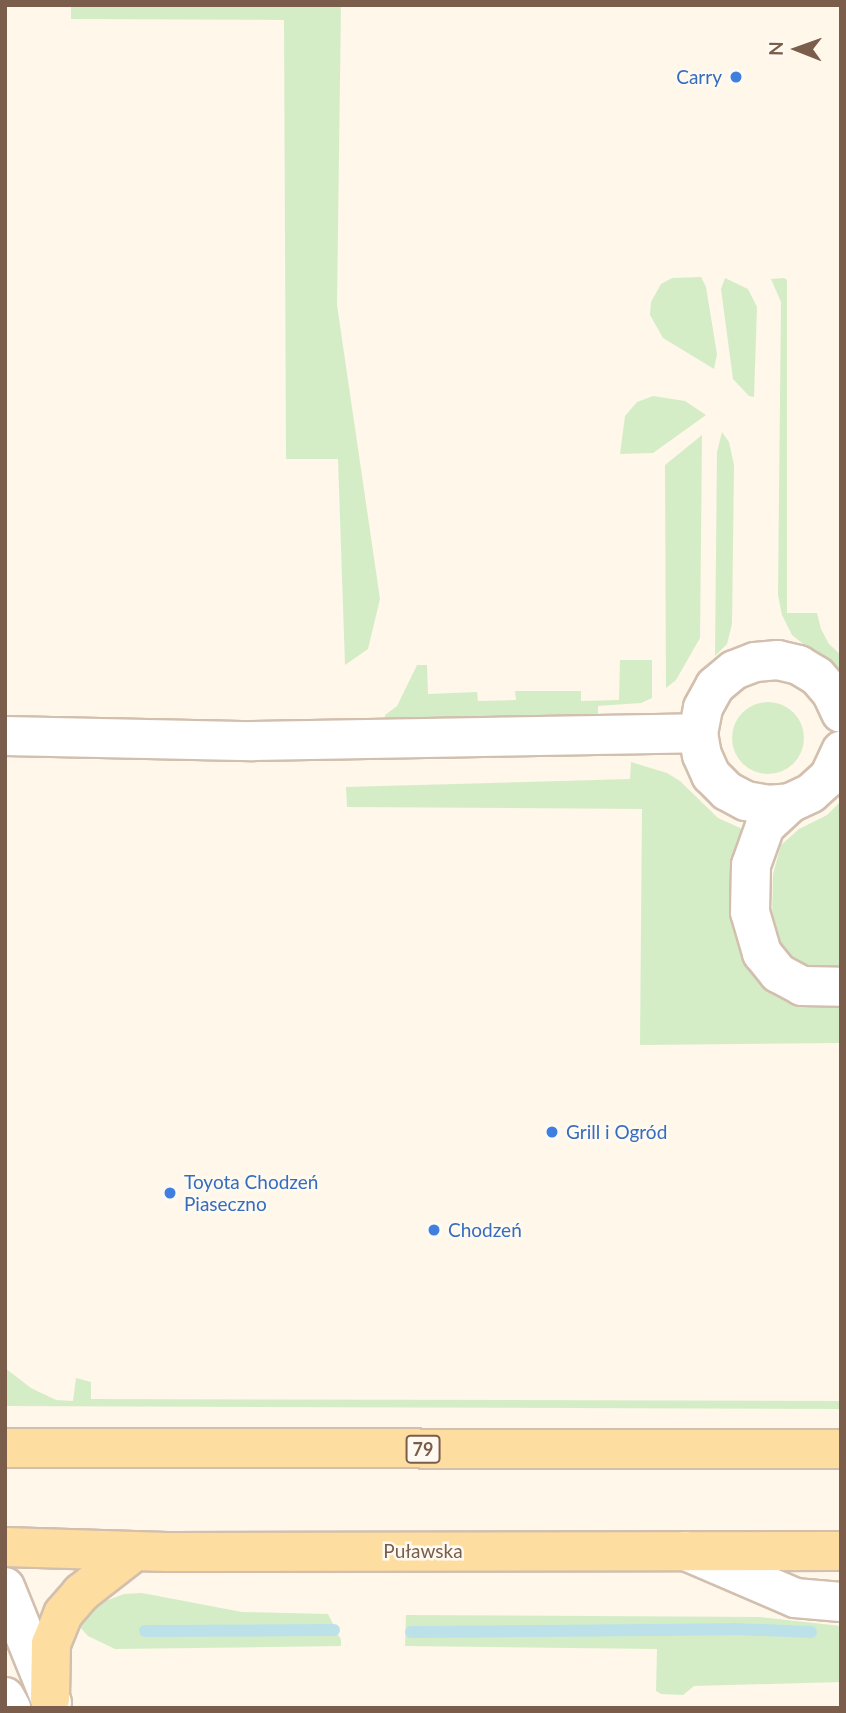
<!DOCTYPE html>
<meta charset="utf-8">
<style>
body{margin:0}
#map{position:relative;width:846px;height:1713px;overflow:hidden;background:#fef7ea;font-family:Lato,sans-serif}
div>[style]{position:absolute}
.green>*{inset:0;background:#d5edc7}
.round{border-radius:50%}
.stream>*{height:12px;margin:-6px;padding:0 6px;transform-origin:6px;border-radius:6px;background:#bce1e9}
.roads{filter:drop-shadow(2px 0 #d2bfae) drop-shadow(-2px 0 #d2bfae) drop-shadow(0 2px #d2bfae) drop-shadow(0 -2px #d2bfae)}
.minor>*{height:38px;margin:-19px;padding:0 19px;transform-origin:19px;border-radius:19px;background:#fff}
.major>*{height:38px;margin:-19px;padding:0 19px;transform-origin:19px;border-radius:19px;background:#fedea0}
.dots>*{width:19px;height:19px;translate:-50% -50%;box-sizing:border-box;border:4px solid #fffaf1;border-radius:50%}
span{translate:-50% -50%;white-space:nowrap;text-align:center;line-height:1.15;-webkit-text-stroke:5px #fffaf1;paint-order:stroke}
.shield-label span{padding:2px 5px;background:#fffaf1;border:2px solid;border-radius:5px;-webkit-text-stroke-width:0}
.shield-label{font-size:18px;color:#7b5d4b;font-weight:700}
.shop-label{font-size:19px;color:#366cbe}
.right{translate:-100% -50%;text-align:right}
.left{translate:0 -50%;text-align:left}
.street-label{font-size:19px;color:#7b5d4b}
.frame{position:absolute;inset:0;border:7px solid #7b5d4b;pointer-events:none}
.north{position:absolute;left:762px;top:14px;width:70px;height:70px;-webkit-text-stroke:5px #fffaf1;paint-order:stroke;rotate:271deg;font-size:19px;font-weight:700;line-height:28px;text-align:center;color:#7b5d4b}
.north::after{content:'';display:block;margin:auto;width:24px;height:32px;background:#7b5d4b;clip-path:polygon(50% 0,100% 100%,50% 72%,0 100%)}
</style>
<div id="map">
<div class="green">
<i style="clip-path:polygon(71px 5px,341px 5px,337px 305px,380px 599px,368px 649px,345px 665px,338px 459px,286px 459px,284px 20px,71px 19px)"></i>
<i style="clip-path:polygon(701px 277px,706px 287px,717px 354px,714px 369px,663px 338px,650px 315px,651px 302px,661px 284px,672px 278px)"></i>
<i style="clip-path:polygon(725px 278px,748px 289px,757px 307px,754px 397px,749px 396px,733px 379px,721px 289px)"></i>
<i style="clip-path:polygon(784px 278px,787px 280px,787px 613px,817px 613px,821px 629px,829px 644px,841px 655px,841px 674px,792px 635px,782px 615px,778px 595px,781px 302px,771px 279px)"></i>
<i style="clip-path:polygon(653px 396px,685px 401px,706px 415px,653px 453px,620px 454px,625px 416px,637px 402px)"></i>
<i style="clip-path:polygon(722px 432px,729px 442px,734px 465px,732px 624px,727px 644px,715px 656px,717px 452px)"></i>
<i style="clip-path:polygon(702px 435px,700px 638px,676px 680px,666px 688px,665px 465px)"></i>
<i style="clip-path:polygon(620px 660px,652px 660px,652px 698px,641px 703px,598px 706px,598px 718px,384px 723px,385px 715px,397px 706px,417px 665px,427px 665px,428px 694px,477px 692px,478px 701px,516px 700px,515px 691px,581px 691px,581px 701px,619px 700px)"></i>
<i class="round" style="left:732px;top:702px;width:72px;height:72px"></i>
<i style="clip-path:polygon(631px 762px,667px 773px,680px 781px,718px 818px,747px 831px,742px 921px,841px 999px,841px 1043px,640px 1045px,642px 809px,347px 807px,346px 787px,630px 779px)"></i>
<i style="clip-path:polygon(841px 801px,841px 971px,815px 970px,789px 956px,776px 934px,772px 919px,773px 874px,781px 845px,799px 829px,827px 815px)"></i>
<i style="clip-path:polygon(5px 1368px,31px 1388px,56px 1400px,73px 1401px,76px 1378px,91px 1382px,91px 1399px,841px 1401px,841px 1409px,5px 1406px)"></i>
<i style="clip-path:polygon(142px 1593px,242px 1612px,328px 1614px,341px 1640px,341px 1646px,115px 1649px,88px 1636px,79px 1626px,100px 1603px,124px 1594px)"></i>
<i style="clip-path:polygon(406px 1615px,759px 1617px,841px 1626px,841px 1682px,694px 1686px,683px 1695px,661px 1694px,656px 1691px,657px 1649px,405px 1646px)"></i>
</div>
<div class="stream">
<i style="left:145px;top:1631px;width:189px;rotate:-0.3deg"></i>
<i style="left:411px;top:1632px;width:323px;rotate:-0.5deg"></i>
<i style="left:734px;top:1629px;width:77px;rotate:2.2deg"></i>
</div>
<div class="roads">
<div class="minor">
<i style="left:841px;top:713px;width:23px;rotate:-115deg"></i>
<i style="left:831px;top:692px;width:21px;rotate:-131deg"></i>
<i style="left:817px;top:676px;width:21px;rotate:-149deg"></i>
<i style="left:799px;top:665px;width:22px;rotate:-167deg"></i>
<i style="left:778px;top:660px;width:23px;rotate:175deg"></i>
<i style="left:755px;top:662px;width:22px;rotate:159deg"></i>
<i style="left:734px;top:670px;width:25px;rotate:140deg"></i>
<i style="left:715px;top:686px;width:25px;rotate:119deg"></i>
<i style="left:703px;top:708px;width:25px;rotate:101deg"></i>
<i style="left:698px;top:733px;width:22px;rotate:80deg"></i>
<i style="left:702px;top:755px;width:22px;rotate:66deg"></i>
<i style="left:711px;top:775px;width:23px;rotate:45deg"></i>
<i style="left:727px;top:791px;width:21px;rotate:28deg"></i>
<i style="left:746px;top:801px;width:22px;rotate:10deg"></i>
<i style="left:768px;top:805px;width:22px;rotate:-5deg"></i>
<i style="left:790px;top:803px;width:23px;rotate:-25deg"></i>
<i style="left:811px;top:793px;width:24px;rotate:-42deg"></i>
<i style="left:829px;top:777px;width:29px;rotate:-65deg"></i>
<i style="left:5px;top:736px;width:248px;rotate:1.2deg"></i>
<i style="left:253px;top:741px;width:445px;rotate:-1deg"></i>
<i style="left:790px;top:803px;width:34px;rotate:137deg"></i>
<i style="left:765px;top:826px;width:41px;rotate:109.7deg"></i>
<i style="left:751px;top:865px;width:47px;rotate:91.2deg"></i>
<i style="left:750px;top:912px;width:43px;rotate:73.7deg"></i>
<i style="left:762px;top:953px;width:26px;rotate:51deg"></i>
<i style="left:778px;top:973px;width:27px;rotate:28deg"></i>
<i style="left:802px;top:986px;width:39px;rotate:1deg"></i>
<i style="left:686px;top:1551px;width:119px;rotate:23.3deg"></i>
<i style="left:795px;top:1598px;width:46px;rotate:5deg"></i>
<i style="left:5px;top:1587px;width:125px;rotate:67.9deg"></i>
<i style="left:5px;top:1697px;width:13px;rotate:61deg"></i>
</div>
<div class="major">
<i style="left:5px;top:1448px;width:836px;rotate:0.07deg"></i>
<i style="left:5px;top:1547px;width:162px;rotate:1.8deg"></i>
<i style="left:167px;top:1552px;width:674px;rotate:-0.09deg"></i>
<i style="left:50px;top:1699px;width:55px;rotate:-89deg"></i>
<i style="left:51px;top:1644px;width:32px;rotate:-68deg"></i>
<i style="left:63px;top:1614px;width:28px;rotate:-49deg"></i>
<i style="left:81px;top:1593px;width:68px;rotate:-37.9deg"></i>
</div>
</div>
<div class="dots">
<i style="left:736px;top:77px;background:#3f7fe0"></i>
<i style="left:552px;top:1132px;background:#3f7fe0"></i>
<i style="left:170px;top:1193px;background:#3f7fe0"></i>
<i style="left:434px;top:1230px;background:#3f7fe0"></i>
</div>
<div class="shield-label">
<span style="left:423px;top:1449px">79</span>
</div>
<div class="shop-label">
<span class="right" style="left:722px;top:77px">Carry</span>
<span class="left" style="left:566px;top:1132px">Grill i Ogród</span>
<span class="left" style="left:184px;top:1193px">Toyota Chodzeń<br>Piaseczno</span>
<span class="left" style="left:448px;top:1230px">Chodzeń</span>
</div>
<div class="street-label">
<span style="left:423px;top:1551px">Puławska</span>
</div>
<div class="frame"></div>
<div class="north">N</div>
</div>
